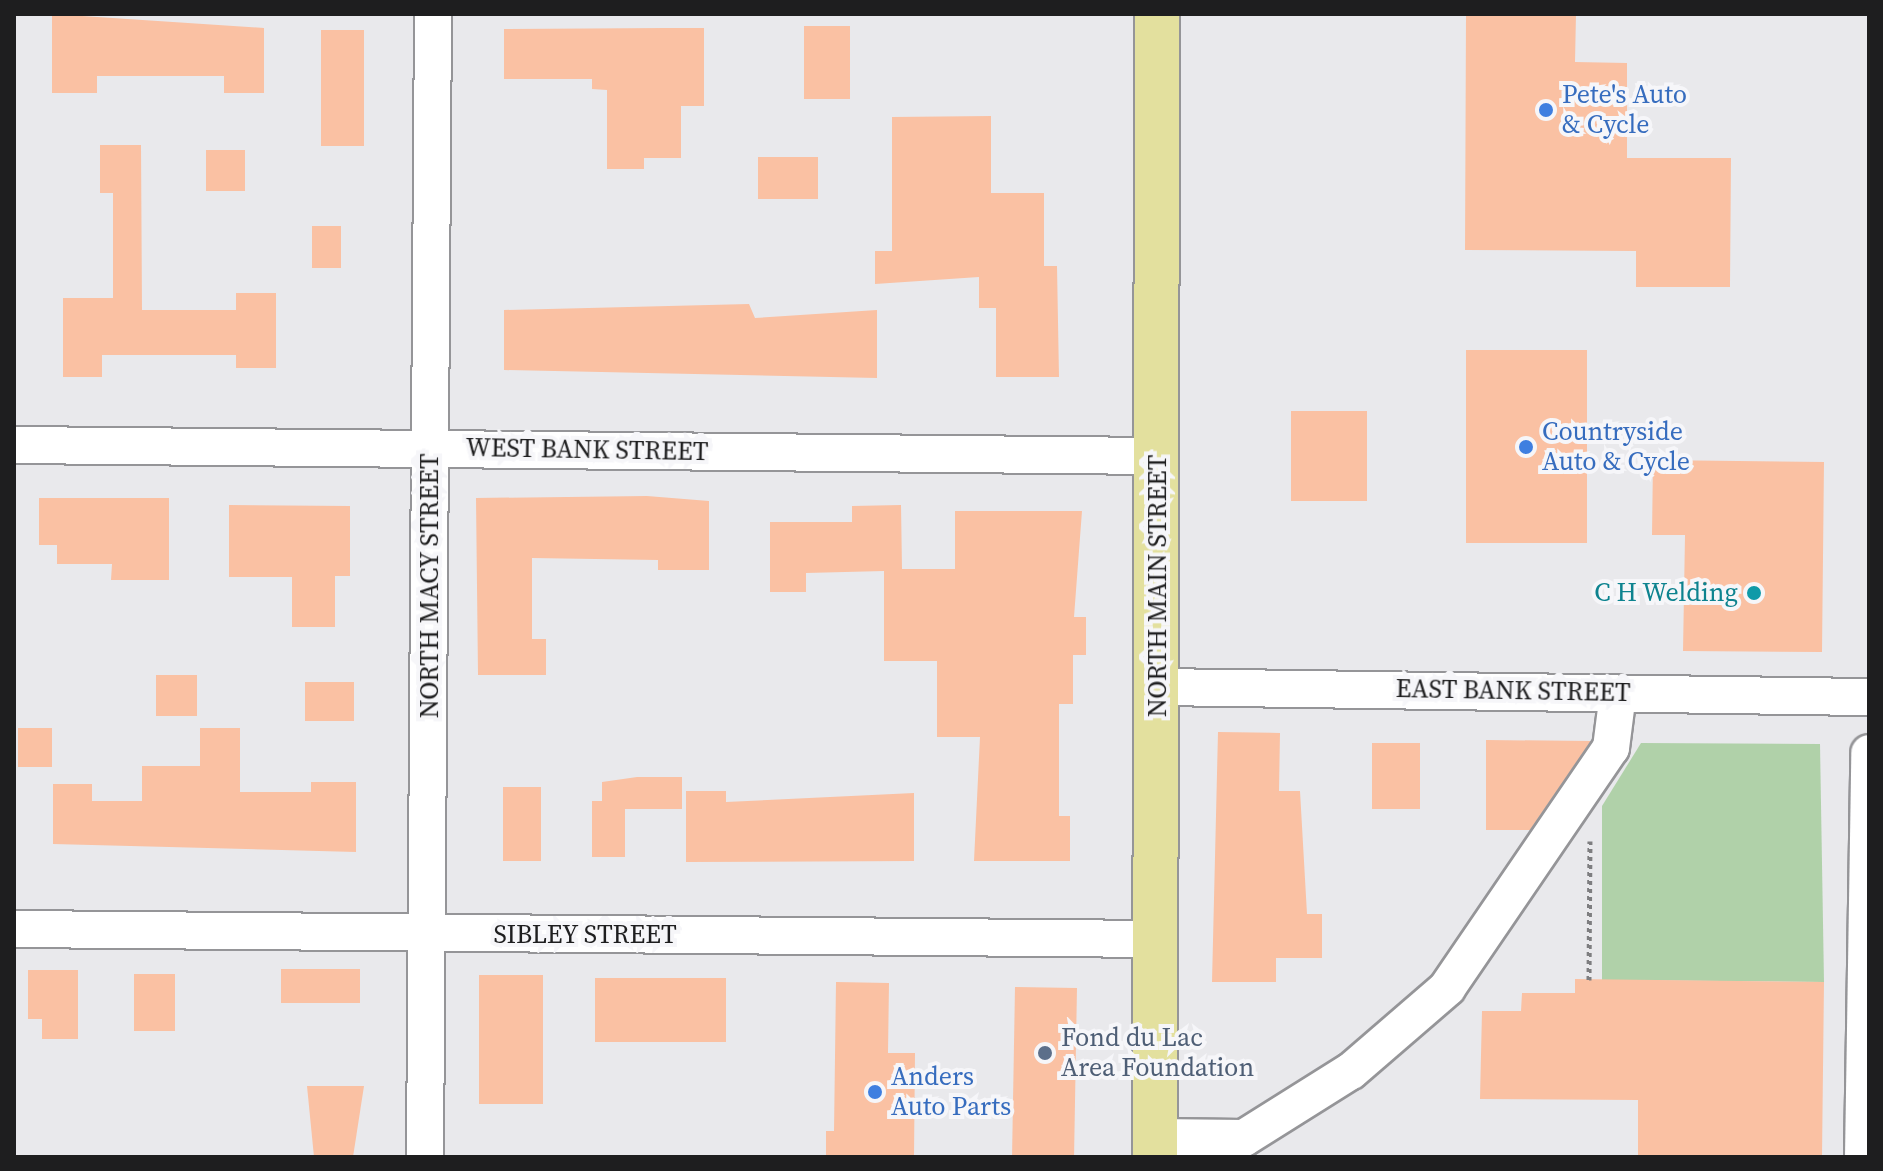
<!DOCTYPE html>
<style>
body{margin:0}
#map{position:relative;width:1883px;height:1171px;overflow:hidden;background:#e9e9ec;font-family:"Source Serif 4",serif}
div>[style]{position:absolute}
.green>*{inset:0;background:#b0d1a9}
.building>*{inset:0;background:#fac1a3;transform-origin:0 0}
.path>*{height:5px;margin-top:-2.5px;transform-origin:0;background:repeating-linear-gradient(90deg,#7e7e80 0 4px,transparent 0 8px)}
.roads{filter:drop-shadow(2px 0 #959598) drop-shadow(-2px 0 #959598) drop-shadow(0 2px #959598) drop-shadow(0 -2px #959598)}
.minor>*{height:36px;margin:-18px;padding:0 18px;transform-origin:18px;border-radius:18px;background:#fff}
.major>*{height:44px;margin:-22px;padding:0 22px;transform-origin:22px;border-radius:22px;background:#e3e09e}
.dots>*{width:22px;height:22px;translate:-50% -50%;box-sizing:border-box;border:4px solid #f6f6f9;border-radius:50%}
span{translate:-50% -50%;white-space:nowrap;text-align:center;line-height:1.15;-webkit-text-stroke:8px #f6f6f9;paint-order:stroke}
.shop-label{font-size:26px;color:#366cbe}
.left{translate:0 -50%;text-align:left}
.street-label{font-size:26px;color:#1e1e1f}
.culture-label{font-size:26px;color:#0d838f}
.right{translate:-100% -50%;text-align:right}
.service-label{font-size:26px;color:#4e5e75}
.frame{position:absolute;inset:0;border:16px solid #1e1e1f;pointer-events:none}
</style>
<div id="map">
<div class="green">
<i style="clip-path:polygon(1641px 743px,1820px 744px,1824px 982px,1602px 980px,1602px 806px)"></i>
</div>
<div class="building">
<i style="clip-path:polygon(52px 14px,264px 28px,264px 93px,224px 93px,224px 76px,97px 76px,97px 93px,52px 93px)"></i>
<i style="clip-path:polygon(1466px 14px,1576px 14px,1575px 62px,1627px 63px,1627px 158px,1731px 158px,1730px 287px,1636px 287px,1636px 251px,1465px 250px)"></i>
<i style="left:804px;top:26px;width:46px;height:73px"></i>
<i style="clip-path:polygon(665px 28px,704px 28px,704px 106px,681px 106px,681px 158px,644px 158px,644px 169px,607px 169px,607px 90px,592px 89px,592px 79px,504px 79px,504px 29px)"></i>
<i style="left:321px;top:30px;width:43px;height:116px"></i>
<i style="clip-path:polygon(991px 116px,991px 193px,1044px 193px,1044px 266px,1057px 266px,1059px 377px,996px 377px,996px 308px,979px 308px,979px 277px,875px 284px,875px 251px,892px 251px,892px 117px)"></i>
<i style="clip-path:polygon(100px 145px,141px 145px,142px 310px,236px 310px,236px 293px,276px 293px,276px 368px,236px 368px,236px 355px,102px 355px,102px 377px,63px 377px,63px 298px,113px 298px,113px 193px,100px 193px)"></i>
<i style="left:206px;top:150px;width:39px;height:41px"></i>
<i style="left:758px;top:157px;width:60px;height:42px"></i>
<i style="left:312px;top:226px;width:29px;height:42px"></i>
<i style="clip-path:polygon(749px 304px,755px 318px,877px 310px,877px 378px,504px 370px,504px 310px)"></i>
<i style="left:1466px;top:350px;width:121px;height:193px"></i>
<i style="left:1291px;top:411px;width:76px;height:90px"></i>
<i style="clip-path:polygon(1653px 460px,1824px 462px,1822px 652px,1683px 651px,1685px 535px,1652px 535px)"></i>
<i style="clip-path:polygon(647px 496px,709px 501px,709px 570px,658px 570px,658px 560px,532px 558px,532px 639px,546px 639px,546px 675px,478px 675px,476px 498px)"></i>
<i style="clip-path:polygon(39px 498px,169px 498px,169px 580px,111px 580px,112px 564px,57px 564px,57px 545px,39px 545px)"></i>
<i style="clip-path:polygon(229px 505px,350px 506px,350px 576px,335px 576px,335px 627px,292px 627px,292px 577px,229px 577px)"></i>
<i style="clip-path:polygon(901px 505px,902px 569px,955px 569px,955px 511px,1082px 511px,1074px 617px,1086px 617px,1086px 655px,1073px 655px,1073px 704px,1059px 704px,1059px 816px,1070px 816px,1070px 861px,974px 861px,980px 737px,937px 737px,937px 661px,884px 661px,884px 571px,806px 573px,806px 592px,770px 592px,770px 522px,852px 522px,852px 506px)"></i>
<i style="left:156px;top:675px;width:41px;height:41px"></i>
<i style="left:305px;top:682px;width:49px;height:39px"></i>
<i style="left:18px;top:728px;width:34px;height:39px"></i>
<i style="clip-path:polygon(200px 728px,240px 728px,240px 792px,311px 792px,311px 782px,356px 782px,356px 852px,53px 844px,53px 784px,92px 784px,92px 801px,142px 801px,142px 766px,200px 766px)"></i>
<i style="clip-path:polygon(1218px 732px,1280px 733px,1279px 791px,1300px 791px,1307px 914px,1322px 914px,1322px 958px,1276px 958px,1276px 982px,1212px 982px)"></i>
<i style="clip-path:polygon(1486px 740px,1591px 741px,1530px 830px,1486px 830px)"></i>
<i style="left:1372px;top:743px;width:48px;height:66px"></i>
<i style="clip-path:polygon(637px 777px,682px 777px,682px 809px,625px 809px,625px 857px,592px 857px,592px 801px,602px 801px,602px 782px)"></i>
<i style="left:503px;top:787px;width:38px;height:74px"></i>
<i style="clip-path:polygon(686px 791px,726px 791px,726px 802px,914px 793px,914px 861px,686px 862px)"></i>
<i style="left:281px;top:969px;width:79px;height:34px"></i>
<i style="clip-path:polygon(28px 970px,78px 970px,78px 1039px,42px 1039px,42px 1019px,28px 1019px)"></i>
<i style="left:134px;top:974px;width:41px;height:57px"></i>
<i style="left:479px;top:975px;width:64px;height:129px"></i>
<i style="left:726px;top:978px;width:64px;height:131px;rotate:90deg"></i>
<i style="clip-path:polygon(1575px 979px,1824px 982px,1822px 1157px,1638px 1157px,1638px 1100px,1480px 1099px,1482px 1011px,1521px 1011px,1522px 993px,1575px 993px)"></i>
<i style="clip-path:polygon(836px 982px,889px 983px,888px 1053px,915px 1053px,914px 1157px,826px 1157px,826px 1131px,834px 1131px)"></i>
<i style="left:1015px;top:987px;width:62px;height:170px;rotate:1deg"></i>
<i style="clip-path:polygon(307px 1086px,364px 1086px,353px 1157px,314px 1157px)"></i>
</div>
<div class="path">
<i style="left:1589px;top:980px;width:139px;rotate:-89.6deg"></i>
</div>
<div class="roads">
<div class="minor">
<i style="left:14px;top:445px;width:1146px;rotate:0.55deg"></i>
<i style="left:1158px;top:687px;width:711px;rotate:0.81deg"></i>
<i style="left:14px;top:929px;width:1141px;rotate:0.5deg"></i>
<i style="left:1155px;top:1137px;width:89px;rotate:0.6deg"></i>
<i style="left:1244px;top:1138px;width:126px;rotate:-32.1deg"></i>
<i style="left:1351px;top:1071px;width:127px;rotate:-40.8deg"></i>
<i style="left:1447px;top:988px;width:291px;rotate:-55.7deg"></i>
<i style="left:1611px;top:748px;width:55px;rotate:-82.7deg"></i>
<i style="left:425px;top:1157px;width:1143px;rotate:-89.6deg"></i>
<i style="left:1863px;top:1157px;width:404px;rotate:-89.1deg"></i>
</div>
<div class="major">
<i style="left:1155px;top:1157px;width:1143px;rotate:-89.9deg"></i>
</div>
</div>
<div class="dots">
<i style="left:1546px;top:110px;background:#3f7fe0"></i>
<i style="left:1526px;top:447px;background:#3f7fe0"></i>
<i style="left:1754px;top:593px;background:#0f9aa8"></i>
<i style="left:1045px;top:1053px;background:#5c6f8a"></i>
<i style="left:875px;top:1092px;background:#3f7fe0"></i>
</div>
<div class="shop-label">
<span class="left" style="left:1562px;top:110px">Pete's Auto<br>&amp; Cycle</span>
<span class="left" style="left:1542px;top:447px">Countryside<br>Auto &amp; Cycle</span>
<span class="left" style="left:891px;top:1092px">Anders<br>Auto Parts</span>
</div>
<div class="street-label">
<span style="left:587px;top:450px;rotate:1deg">WEST BANK STREET</span>
<span style="left:430px;top:586px;rotate:-90deg">NORTH MACY STREET</span>
<span style="left:1158px;top:586px;rotate:-90deg">NORTH MAIN STREET</span>
<span style="left:1513px;top:691px;rotate:1deg">EAST BANK STREET</span>
<span style="left:585px;top:935px">SIBLEY STREET</span>
</div>
<div class="culture-label">
<span class="right" style="left:1738px;top:593px">C H Welding</span>
</div>
<div class="service-label">
<span class="left" style="left:1061px;top:1053px">Fond du Lac<br>Area Foundation</span>
</div>
<div class="frame"></div>
</div>
